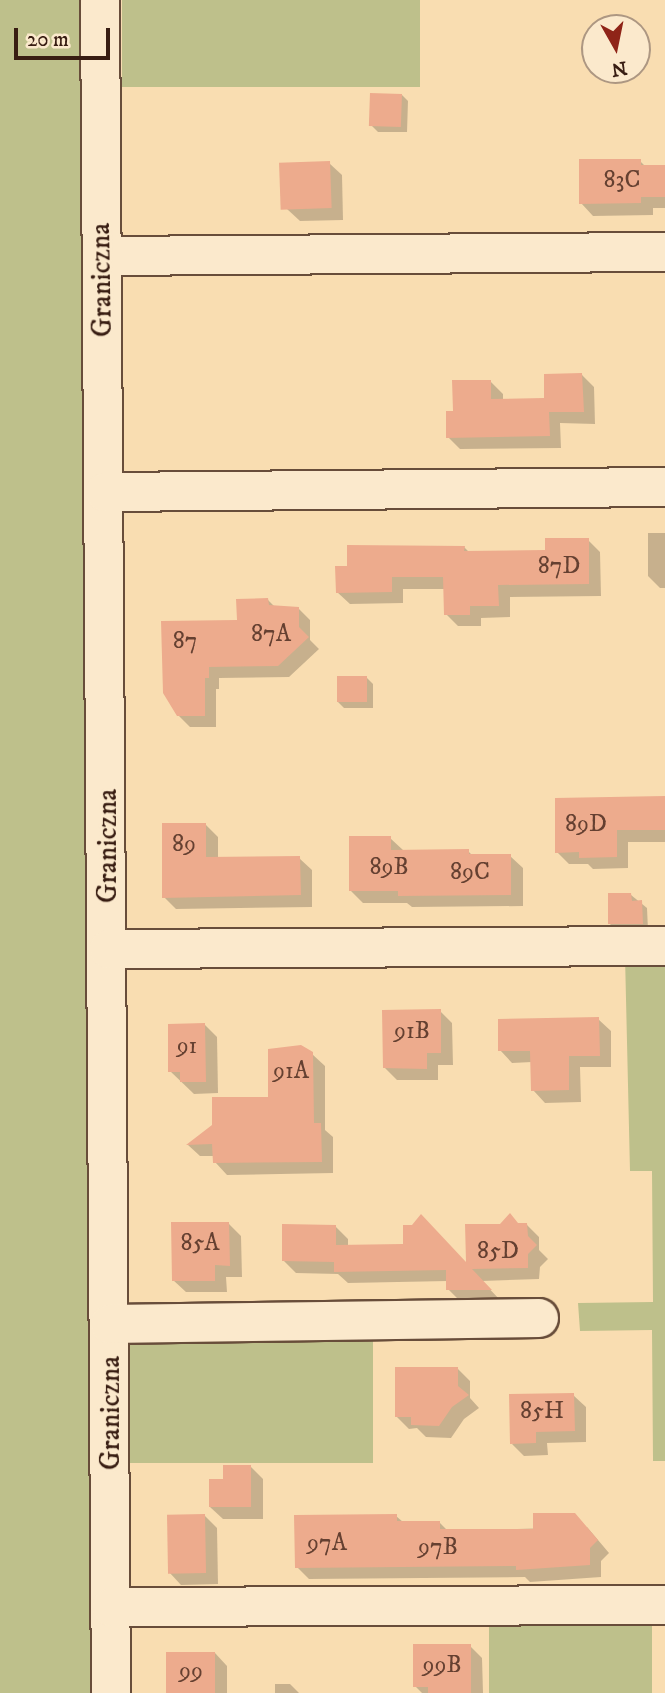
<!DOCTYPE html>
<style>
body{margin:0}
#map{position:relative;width:665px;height:1693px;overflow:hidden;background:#f9ddb1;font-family:"IM FELL DW Pica",serif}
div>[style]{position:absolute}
.green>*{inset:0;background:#bec08b;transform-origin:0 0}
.shadow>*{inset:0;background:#0003}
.building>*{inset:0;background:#edab8d;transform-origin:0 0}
.roads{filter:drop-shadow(2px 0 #684d3a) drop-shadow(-2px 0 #684d3a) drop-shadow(0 2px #684d3a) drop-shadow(0 -2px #684d3a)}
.minor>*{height:38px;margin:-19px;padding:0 19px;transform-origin:19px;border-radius:19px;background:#fbe9cc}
span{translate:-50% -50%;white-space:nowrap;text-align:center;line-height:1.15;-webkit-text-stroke:5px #fbe9cc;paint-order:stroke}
.number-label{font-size:24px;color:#654031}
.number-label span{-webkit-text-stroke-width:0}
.street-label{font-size:28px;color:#381d12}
.north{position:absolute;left:581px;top:14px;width:70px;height:70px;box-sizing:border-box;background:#fbe9cc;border:2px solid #ad9782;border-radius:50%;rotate:171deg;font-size:19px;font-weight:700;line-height:28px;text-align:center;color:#381d12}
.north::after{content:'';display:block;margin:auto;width:24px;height:32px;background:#8f2418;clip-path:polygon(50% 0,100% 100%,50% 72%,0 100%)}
.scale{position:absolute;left:14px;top:28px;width:96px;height:32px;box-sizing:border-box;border:4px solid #381d12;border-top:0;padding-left:9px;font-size:21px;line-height:24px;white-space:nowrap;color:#381d12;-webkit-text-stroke:5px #fbe9cc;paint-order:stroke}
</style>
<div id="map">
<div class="green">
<i style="clip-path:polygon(0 0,81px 0,95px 1693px,0 1693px)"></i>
<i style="left:122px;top:0;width:298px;height:87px"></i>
<i style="clip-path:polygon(625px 956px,665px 956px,665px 1461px,653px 1461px,652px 1330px,580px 1331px,578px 1303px,653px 1302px,652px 1171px,630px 1171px)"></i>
<i style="left:373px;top:1334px;width:129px;height:250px;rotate:90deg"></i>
<i style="left:489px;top:1618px;width:163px;height:75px"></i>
</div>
<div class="shadow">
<i style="clip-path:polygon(402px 95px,408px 101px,407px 132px,378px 132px,372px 126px)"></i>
<i style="clip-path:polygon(640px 161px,646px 167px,665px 167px,665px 208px,653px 208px,653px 215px,593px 216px,581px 203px)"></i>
<i style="clip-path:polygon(329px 163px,342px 175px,343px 220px,300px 221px,287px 209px)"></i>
<i style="clip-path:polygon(582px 375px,594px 387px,595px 424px,560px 423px,561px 448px,460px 449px,448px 437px,455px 412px,490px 381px,503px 394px,503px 400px,546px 399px)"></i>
<i style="clip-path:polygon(648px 533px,665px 533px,665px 588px,660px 588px,648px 576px)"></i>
<i style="clip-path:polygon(588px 540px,600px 552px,601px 596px,510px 597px,510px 617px,481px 618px,481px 626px,458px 626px,446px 614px,445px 589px,403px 589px,403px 603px,350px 604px,337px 592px,464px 547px,470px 553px,547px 552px)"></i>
<i style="clip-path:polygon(268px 600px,275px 607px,299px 609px,310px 620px,310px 640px,319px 649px,289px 677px,219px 678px,219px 689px,216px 689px,216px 727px,190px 727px,178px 715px,164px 692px,238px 622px)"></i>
<i style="clip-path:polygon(367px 678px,373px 684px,373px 708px,344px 708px,338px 702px)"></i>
<i style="clip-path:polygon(665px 798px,665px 842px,628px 842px,628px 868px,593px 869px,588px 864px,569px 864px,557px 852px)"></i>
<i style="clip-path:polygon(206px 825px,218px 837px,218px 859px,299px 858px,312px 870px,312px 907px,176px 909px,164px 897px)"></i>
<i style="clip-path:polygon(390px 838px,403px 850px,468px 851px,473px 856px,510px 856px,523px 868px,523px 906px,412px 907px,407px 903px,363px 903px,351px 891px)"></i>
<i style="clip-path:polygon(631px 895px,647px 908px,648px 930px,615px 930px,610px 924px)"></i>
<i style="clip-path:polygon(440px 1011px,452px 1023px,453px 1065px,438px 1065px,438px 1080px,397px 1080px,385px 1068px)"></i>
<i style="clip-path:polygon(598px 1019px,611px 1031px,611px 1067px,580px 1067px,581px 1102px,545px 1103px,533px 1090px,532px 1062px,512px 1063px,500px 1050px)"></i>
<i style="clip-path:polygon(205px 1025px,217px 1037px,218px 1093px,194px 1094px,170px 1071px)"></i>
<i style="clip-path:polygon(312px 1054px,325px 1066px,325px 1130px,333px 1137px,333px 1173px,227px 1175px,215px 1162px,214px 1156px,200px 1156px,188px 1145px,214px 1126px,270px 1099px)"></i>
<i style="clip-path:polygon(229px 1224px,241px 1236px,242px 1277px,226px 1277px,227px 1292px,186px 1292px,173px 1280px)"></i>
<i style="clip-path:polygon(520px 1225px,527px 1225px,539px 1237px,539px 1250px,548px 1259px,540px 1267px,539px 1279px,482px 1281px,501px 1301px,460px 1301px,448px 1289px,448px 1281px,348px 1283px,338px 1274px,296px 1273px,284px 1261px,335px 1226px,348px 1239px,348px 1247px,467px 1265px)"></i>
<i style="clip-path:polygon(458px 1369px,470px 1381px,470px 1398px,479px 1408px,464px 1419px,451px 1438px,426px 1437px,417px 1428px,409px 1429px,396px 1416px)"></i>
<i style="clip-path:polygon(573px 1395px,586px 1407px,586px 1442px,547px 1443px,548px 1455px,524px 1456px,512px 1444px)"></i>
<i style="clip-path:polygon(251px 1467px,263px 1479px,263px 1519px,223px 1519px,210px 1507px,225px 1481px)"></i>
<i style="clip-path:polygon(205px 1516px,217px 1528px,218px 1584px,181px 1585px,169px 1572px)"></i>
<i style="clip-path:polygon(396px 1516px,403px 1522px,439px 1522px,448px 1531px,587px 1527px,609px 1553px,601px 1561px,601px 1577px,530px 1582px,525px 1577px,309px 1579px,297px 1567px)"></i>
<i style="clip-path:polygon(470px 1646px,482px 1658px,483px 1693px,422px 1693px,415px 1686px)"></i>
<i style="clip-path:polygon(215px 1653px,227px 1666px,227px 1693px,168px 1693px)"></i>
<i style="clip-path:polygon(275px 1684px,290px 1684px,299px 1693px,275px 1693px)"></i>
</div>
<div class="building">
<i style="left:370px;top:93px;width:32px;height:33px;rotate:2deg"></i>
<i style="clip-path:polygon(579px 159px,641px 159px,641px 165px,665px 165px,665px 197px,641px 197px,641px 203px,579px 204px)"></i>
<i style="left:330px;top:161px;width:47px;height:51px;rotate:88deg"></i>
<i style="clip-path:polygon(582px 373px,584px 412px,549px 412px,550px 436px,446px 438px,446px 411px,453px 411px,452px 380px,491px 380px,491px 399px,544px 398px,544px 374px)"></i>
<i style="clip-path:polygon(545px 538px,589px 538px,589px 584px,498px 585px,499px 606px,470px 606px,470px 615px,444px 615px,443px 577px,392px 577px,392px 592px,336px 593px,335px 566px,347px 566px,347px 545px,465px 546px,464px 551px,545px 550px)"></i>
<i style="clip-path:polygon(268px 598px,269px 605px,299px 607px,299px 627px,309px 637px,278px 666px,209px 667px,209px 678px,205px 678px,205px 716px,177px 716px,163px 693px,161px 621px,237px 620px,236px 599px)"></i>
<i style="left:337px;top:676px;width:30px;height:26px"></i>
<i style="clip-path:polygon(665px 796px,665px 830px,617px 830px,617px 857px,579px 858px,579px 852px,555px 853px,555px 798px)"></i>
<i style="clip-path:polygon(162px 823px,206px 823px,206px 857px,300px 856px,301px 895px,162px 898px)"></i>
<i style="clip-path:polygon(349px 836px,391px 836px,391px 850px,469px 849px,469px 854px,511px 854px,511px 895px,398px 896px,398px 891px,349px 891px)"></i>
<i style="clip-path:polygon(608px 893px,631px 893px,632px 901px,642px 900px,643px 924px,608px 924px)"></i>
<i style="clip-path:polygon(441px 1009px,441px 1053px,427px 1053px,427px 1069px,383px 1068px,382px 1010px)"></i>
<i style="clip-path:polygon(599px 1017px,600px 1056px,569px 1056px,569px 1090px,531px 1091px,530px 1051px,498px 1051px,498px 1019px)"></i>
<i style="clip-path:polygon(205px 1023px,206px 1082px,180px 1082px,180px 1072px,168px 1072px,168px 1024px)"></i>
<i style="clip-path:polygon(301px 1045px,313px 1052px,314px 1123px,321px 1123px,322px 1162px,213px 1163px,212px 1144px,186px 1145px,212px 1125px,212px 1097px,268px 1097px,268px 1049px)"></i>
<i style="clip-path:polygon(510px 1213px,518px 1223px,527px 1223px,528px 1236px,537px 1245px,528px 1254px,528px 1268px,472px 1269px,492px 1290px,446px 1290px,446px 1270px,334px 1272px,334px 1262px,282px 1261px,282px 1224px,336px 1225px,336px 1245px,403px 1244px,403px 1225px,412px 1225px,421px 1214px,466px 1262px,465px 1224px,500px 1224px)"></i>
<i style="clip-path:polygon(171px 1222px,229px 1222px,230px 1266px,215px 1265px,215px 1281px,172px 1281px)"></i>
<i style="clip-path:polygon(395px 1367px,458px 1367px,458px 1386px,469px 1395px,452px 1407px,439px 1426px,411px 1425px,411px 1417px,395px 1417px)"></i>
<i style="clip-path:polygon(574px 1393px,575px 1431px,536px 1432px,536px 1443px,510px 1444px,509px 1394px)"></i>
<i style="clip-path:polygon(223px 1465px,251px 1465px,251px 1507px,209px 1507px,209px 1479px,223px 1479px)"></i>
<i style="clip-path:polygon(533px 1513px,575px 1513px,598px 1540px,590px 1548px,590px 1565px,516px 1570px,516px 1566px,295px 1568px,294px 1515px,397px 1514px,397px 1521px,440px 1521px,440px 1529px,533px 1529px)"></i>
<i style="left:205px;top:1514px;width:59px;height:38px;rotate:89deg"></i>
<i style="clip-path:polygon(413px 1644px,471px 1644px,471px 1693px,428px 1693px,428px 1687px,413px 1687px)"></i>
<i style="left:166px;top:1652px;width:49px;height:41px"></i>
</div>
<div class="roads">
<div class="minor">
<i style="left:100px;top:0;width:1693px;rotate:89.63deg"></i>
<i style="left:102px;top:256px;width:563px;rotate:-0.41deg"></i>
<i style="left:105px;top:492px;width:560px;rotate:-0.51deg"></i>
<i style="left:109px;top:949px;width:556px;rotate:-0.31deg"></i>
<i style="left:110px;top:1324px;width:429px;rotate:-0.8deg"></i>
<i style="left:112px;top:1607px;width:553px;rotate:-0.21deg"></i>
</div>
</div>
<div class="number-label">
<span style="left:622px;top:181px">83C</span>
<span style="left:559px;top:567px">87D</span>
<span style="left:271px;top:635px">87A</span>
<span style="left:185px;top:642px">87</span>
<span style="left:586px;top:825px">89D</span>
<span style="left:184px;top:845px">89</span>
<span style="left:389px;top:868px">89B</span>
<span style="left:470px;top:873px">89C</span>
<span style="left:412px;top:1032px">91B</span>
<span style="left:187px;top:1047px">91</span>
<span style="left:291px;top:1072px">91A</span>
<span style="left:200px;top:1244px">85A</span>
<span style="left:498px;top:1252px">85D</span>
<span style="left:542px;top:1412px">85H</span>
<span style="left:327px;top:1544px">97A</span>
<span style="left:438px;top:1548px">97B</span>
<span style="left:442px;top:1666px">99B</span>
<span style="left:191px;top:1672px">99</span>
</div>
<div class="street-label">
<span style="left:102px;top:280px;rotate:-91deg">Graniczna</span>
<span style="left:108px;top:846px;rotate:-90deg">Graniczna</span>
<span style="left:111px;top:1413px;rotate:-90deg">Graniczna</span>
</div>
<div class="north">N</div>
<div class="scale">20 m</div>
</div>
